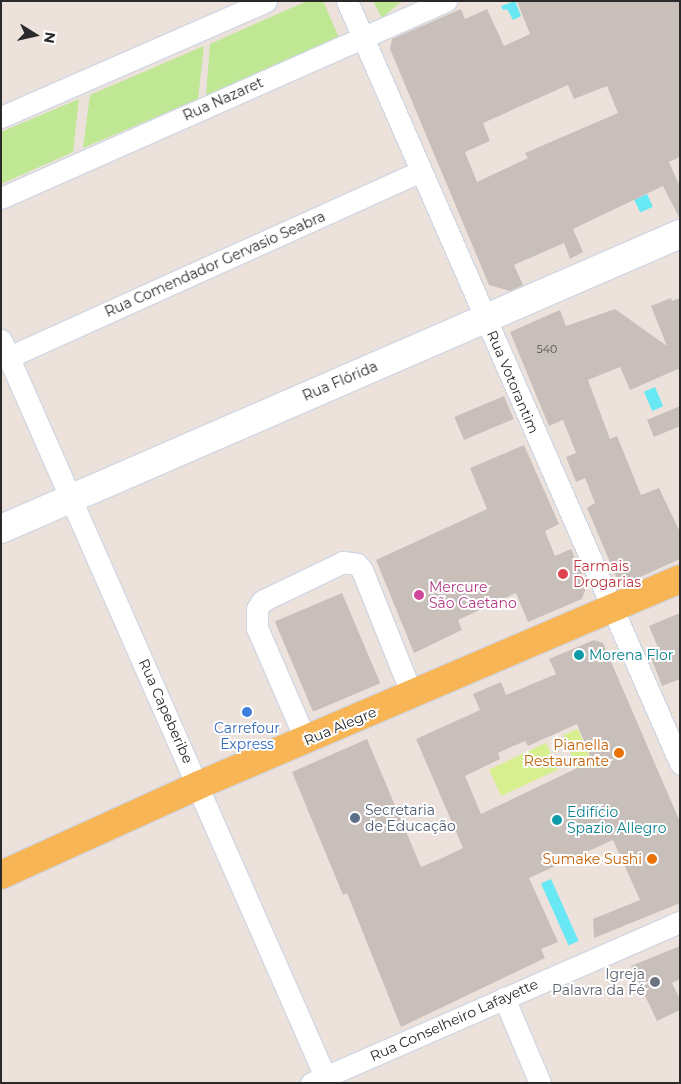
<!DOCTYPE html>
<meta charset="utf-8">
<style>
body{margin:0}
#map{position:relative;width:681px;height:1084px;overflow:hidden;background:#ede2db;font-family:Montserrat,sans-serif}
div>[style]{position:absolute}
.green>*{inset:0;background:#bfe794}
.pitch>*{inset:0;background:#d7ef8f;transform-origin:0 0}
.water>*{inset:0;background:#68e8f5;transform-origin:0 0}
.building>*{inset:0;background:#c8bfbb;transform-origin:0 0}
.roads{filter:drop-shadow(1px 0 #d0d7e4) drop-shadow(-1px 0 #d0d7e4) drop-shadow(0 1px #d0d7e4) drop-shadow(0 -1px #d0d7e4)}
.street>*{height:21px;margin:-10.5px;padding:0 10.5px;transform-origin:10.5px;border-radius:10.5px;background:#fff}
.secondary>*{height:28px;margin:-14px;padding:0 14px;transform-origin:14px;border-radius:14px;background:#fff}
.primary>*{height:28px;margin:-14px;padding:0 14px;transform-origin:14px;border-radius:14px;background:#f8b555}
.dots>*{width:14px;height:14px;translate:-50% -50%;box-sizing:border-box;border:2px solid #fff;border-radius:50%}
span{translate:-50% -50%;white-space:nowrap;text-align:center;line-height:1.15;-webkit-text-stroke:4px #fff;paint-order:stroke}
.number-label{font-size:11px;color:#524f4e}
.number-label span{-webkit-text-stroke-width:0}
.street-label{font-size:14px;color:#2a2a2a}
.health-label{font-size:14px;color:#be3a42}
.left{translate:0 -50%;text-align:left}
.hotel-label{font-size:14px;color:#b23c85}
.culture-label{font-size:14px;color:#0d838f}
.shop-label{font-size:14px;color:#366cbe}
.food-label{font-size:14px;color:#c56008}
.right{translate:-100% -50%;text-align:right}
.service-label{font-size:14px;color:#4e5e75}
.worship-label{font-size:14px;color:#5b616d}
.frame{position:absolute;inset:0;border:2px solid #2a2a2a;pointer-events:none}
.north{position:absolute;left:10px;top:10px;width:50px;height:50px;-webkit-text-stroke:4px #fff;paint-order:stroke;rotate:100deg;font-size:14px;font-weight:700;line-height:20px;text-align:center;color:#2a2a2a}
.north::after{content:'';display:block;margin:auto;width:18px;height:22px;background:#2a2a2a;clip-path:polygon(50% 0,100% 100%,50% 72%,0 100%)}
</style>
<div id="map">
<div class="green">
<i style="clip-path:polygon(307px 1px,323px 1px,340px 40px,206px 97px,210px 44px)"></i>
<i style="clip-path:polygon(373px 1px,402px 1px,382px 18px)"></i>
<i style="clip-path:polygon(204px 46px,198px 99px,83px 148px,90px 95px)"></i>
<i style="clip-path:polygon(79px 99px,73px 152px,1px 184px,1px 132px)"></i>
</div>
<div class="pitch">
<i style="left:578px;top:729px;width:48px;height:16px;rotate:68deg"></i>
<i style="left:546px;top:743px;width:29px;height:63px;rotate:65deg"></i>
</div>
<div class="water">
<i style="clip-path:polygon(515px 1px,521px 16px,513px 20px,507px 9px,503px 10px,501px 6px)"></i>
<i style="left:647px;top:194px;width:14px;height:14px;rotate:65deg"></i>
<i style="left:655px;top:387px;width:21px;height:12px;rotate:67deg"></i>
<i style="left:551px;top:879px;width:68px;height:11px;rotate:66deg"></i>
</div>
<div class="building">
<i style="clip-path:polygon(evenodd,517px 1px,680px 1px,680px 157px,669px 162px,680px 187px,680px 219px,663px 186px,573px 229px,583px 252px,570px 259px,564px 243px,514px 265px,523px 285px,510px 291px,489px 285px,390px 49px,392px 39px,461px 9px,465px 19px,487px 9px,504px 46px,530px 34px,517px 1px,568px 85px,574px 99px,607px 86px,618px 113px,525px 153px,528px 158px,477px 182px,465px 152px,490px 141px,483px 123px,568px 85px)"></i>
<i style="clip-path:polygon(671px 298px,672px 301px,680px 298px,680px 374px,678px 369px,630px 390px,620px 367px,588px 380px,610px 439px,617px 436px,641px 495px,659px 488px,680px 532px,680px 559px,627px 583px,618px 581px,587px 508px,595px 503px,585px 478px,576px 482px,566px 457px,576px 453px,563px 420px,549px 426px,510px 332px,560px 310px,566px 326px,615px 309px,667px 346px,651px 306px)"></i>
<i style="left:504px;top:396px;width:25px;height:54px;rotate:67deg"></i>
<i style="clip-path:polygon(680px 406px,680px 426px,654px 437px,647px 420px)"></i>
<i style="clip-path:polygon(524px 445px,559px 524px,545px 531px,555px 556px,571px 549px,587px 585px,582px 599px,528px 622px,516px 593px,458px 620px,462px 630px,414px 653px,376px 560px,487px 509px,470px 468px)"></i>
<i style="left:342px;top:593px;width:98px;height:73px;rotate:67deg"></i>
<i style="clip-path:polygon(680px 613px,680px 679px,662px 686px,650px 655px,659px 650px,649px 626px)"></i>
<i style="clip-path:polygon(evenodd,594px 640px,603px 643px,680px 822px,680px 903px,594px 938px,593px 919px,640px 900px,613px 840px,529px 878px,558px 942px,541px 949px,545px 958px,401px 1027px,347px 893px,343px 895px,292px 772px,367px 739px,421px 867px,440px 859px,463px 848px,416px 739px,480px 710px,473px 694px,501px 682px,506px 695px,556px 674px,549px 659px,594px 640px,577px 724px,592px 761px,481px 814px,465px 776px,500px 759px,498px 753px,511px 747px,525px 741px,528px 746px,577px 724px)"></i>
<i style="clip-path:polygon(680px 946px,680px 979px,672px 983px,680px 999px,680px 1010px,657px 1021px,631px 966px)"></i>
</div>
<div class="roads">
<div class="street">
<i style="left:347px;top:1px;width:832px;rotate:66.39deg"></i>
<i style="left:1px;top:117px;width:289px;rotate:-23.6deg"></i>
<i style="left:1px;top:198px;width:487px;rotate:-23.9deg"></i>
<i style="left:1px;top:340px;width:812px;rotate:66.25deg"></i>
<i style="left:9px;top:357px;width:452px;rotate:-24.3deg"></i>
<i style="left:306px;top:741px;width:123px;rotate:-113.4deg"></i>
<i style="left:257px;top:628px;width:19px;rotate:-90deg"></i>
<i style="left:257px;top:609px;width:9px;rotate:-58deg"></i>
<i style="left:262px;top:601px;width:90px;rotate:-25.7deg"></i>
<i style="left:343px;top:562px;width:14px;rotate:8deg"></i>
<i style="left:357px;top:564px;width:8px;rotate:50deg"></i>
<i style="left:362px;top:570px;width:135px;rotate:68.2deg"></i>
<i style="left:504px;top:998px;width:92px;rotate:67deg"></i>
<i style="left:311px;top:1083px;width:403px;rotate:-23.6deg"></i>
</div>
<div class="secondary">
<i style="left:1px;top:529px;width:740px;rotate:-23.48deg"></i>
</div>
<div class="primary">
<i style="left:1px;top:875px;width:217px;rotate:-24.4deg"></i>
<i style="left:199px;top:785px;width:523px;rotate:-23.18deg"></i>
</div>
</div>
<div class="dots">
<i style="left:563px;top:574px;background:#e0444e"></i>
<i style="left:419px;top:595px;background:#d1479c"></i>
<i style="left:579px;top:655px;background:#0f9aa8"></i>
<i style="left:247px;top:712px;background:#3f7fe0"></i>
<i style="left:619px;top:753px;background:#e8710a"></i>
<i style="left:355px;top:818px;background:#5c6f8a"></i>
<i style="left:557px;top:820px;background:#0f9aa8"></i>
<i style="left:652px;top:859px;background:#e8710a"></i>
<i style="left:655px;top:982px;background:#6b7280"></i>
</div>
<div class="number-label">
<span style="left:547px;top:349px">540</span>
</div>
<div class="street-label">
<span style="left:223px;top:99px;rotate:-24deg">Rua Nazaret</span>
<span style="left:215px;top:264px;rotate:-24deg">Rua Comendador Gervasio Seabra</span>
<span style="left:340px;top:381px;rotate:-23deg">Rua Flórida</span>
<span style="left:513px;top:382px;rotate:67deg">Rua Votorantim</span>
<span style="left:166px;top:711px;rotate:66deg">Rua Capeberibe</span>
<span style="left:340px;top:726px;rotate:-23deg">Rua Alegre</span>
<span style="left:454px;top:1020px;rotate:-24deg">Rua Conselheiro Lafayette</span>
</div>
<div class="health-label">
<span class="left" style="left:573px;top:574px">Farmais<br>Drogarias</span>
</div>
<div class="hotel-label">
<span class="left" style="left:429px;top:595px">Mercure<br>São Caetano</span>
</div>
<div class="culture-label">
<span class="left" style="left:589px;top:655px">Morena Flor</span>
<span class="left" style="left:567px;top:820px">Edifício<br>Spazio Allegro</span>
</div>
<div class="shop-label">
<span style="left:247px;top:736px">Carrefour<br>Express</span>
</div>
<div class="food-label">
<span class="right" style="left:609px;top:753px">Pianella<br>Restaurante</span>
<span class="right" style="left:642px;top:859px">Sumake Sushi</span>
</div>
<div class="service-label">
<span class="left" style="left:365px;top:818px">Secretaria<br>de Educação</span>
</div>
<div class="worship-label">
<span class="right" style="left:645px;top:982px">Igreja<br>Palavra da Fé</span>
</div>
<div class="frame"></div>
<div class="north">N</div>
</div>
